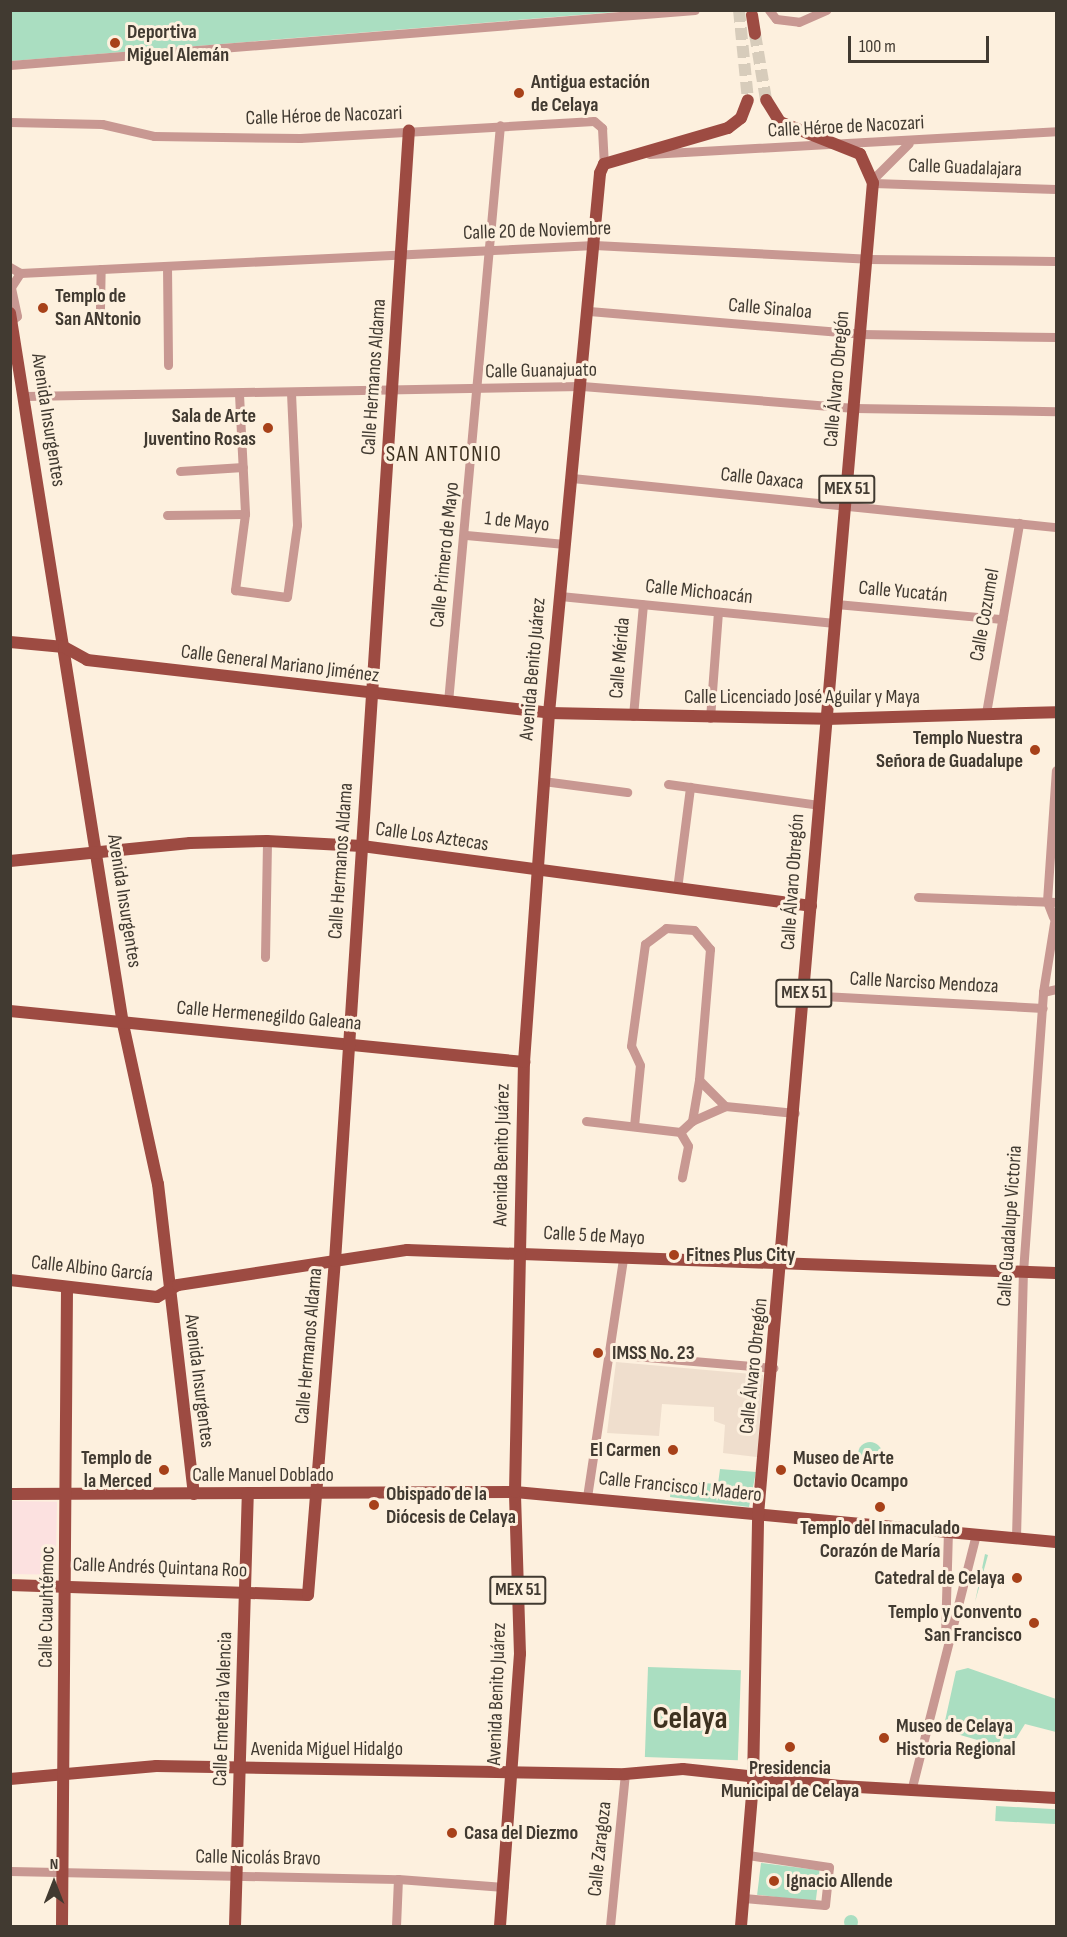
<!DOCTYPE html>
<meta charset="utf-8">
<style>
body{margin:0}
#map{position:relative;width:1067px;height:1937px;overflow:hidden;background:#fdf0de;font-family:"Sofia Sans Condensed",sans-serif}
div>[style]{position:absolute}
.commercial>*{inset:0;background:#fce1e0;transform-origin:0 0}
.education>*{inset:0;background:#efdecd}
.green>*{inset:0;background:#aadec1;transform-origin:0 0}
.round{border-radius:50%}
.major-tunnel>*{height:12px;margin-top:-6px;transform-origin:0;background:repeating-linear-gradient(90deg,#d7ccbb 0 12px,transparent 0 18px)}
.minor>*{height:9px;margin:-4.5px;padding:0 4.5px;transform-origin:4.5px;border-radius:4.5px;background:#c89892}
.major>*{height:12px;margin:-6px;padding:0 6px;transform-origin:6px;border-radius:6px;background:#9d4b42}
.dots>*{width:16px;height:16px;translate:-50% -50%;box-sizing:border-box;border:3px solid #fdf0de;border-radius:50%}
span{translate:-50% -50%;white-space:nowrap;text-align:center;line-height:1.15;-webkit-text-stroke:6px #fdf0de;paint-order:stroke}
.shield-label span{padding:2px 4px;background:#fdf0de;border:2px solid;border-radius:4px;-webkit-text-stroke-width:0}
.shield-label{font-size:18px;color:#413a31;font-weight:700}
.poi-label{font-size:20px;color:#413a31;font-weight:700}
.left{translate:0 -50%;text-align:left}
.right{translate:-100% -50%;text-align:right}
.street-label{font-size:20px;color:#413a31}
.quarter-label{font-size:22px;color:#3d311f;letter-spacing:1.5px}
.town-label{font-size:32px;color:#3d311f;font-weight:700}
.frame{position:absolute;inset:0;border:12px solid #413a31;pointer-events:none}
.north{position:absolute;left:24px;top:1853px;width:60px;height:60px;-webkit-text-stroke:4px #fdf0de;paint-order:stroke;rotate:0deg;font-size:16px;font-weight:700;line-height:24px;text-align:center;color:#413a31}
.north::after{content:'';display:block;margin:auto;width:21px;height:27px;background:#413a31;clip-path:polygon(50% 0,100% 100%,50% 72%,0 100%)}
.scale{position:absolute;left:848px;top:36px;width:141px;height:27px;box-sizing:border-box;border:3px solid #413a31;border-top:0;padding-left:8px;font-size:18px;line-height:21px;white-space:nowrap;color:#413a31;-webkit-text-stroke:4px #fdf0de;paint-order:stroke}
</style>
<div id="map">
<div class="commercial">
<i style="left:11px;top:1501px;width:46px;height:73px;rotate:1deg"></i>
</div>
<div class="education">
<i style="clip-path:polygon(616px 1362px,763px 1375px,757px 1457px,723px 1453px,725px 1425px,714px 1421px,714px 1407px,662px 1404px,659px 1436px,607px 1433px)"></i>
</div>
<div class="green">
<i style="clip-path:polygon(11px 11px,629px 11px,11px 61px)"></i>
<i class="round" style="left:858px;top:1442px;width:24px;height:24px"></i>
<i style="clip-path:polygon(720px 1469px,756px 1472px,749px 1507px,670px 1497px,672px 1481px,718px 1484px)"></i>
<i style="clip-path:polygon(985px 1554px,988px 1555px,975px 1602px)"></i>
<i style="left:648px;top:1667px;width:93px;height:90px;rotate:2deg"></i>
<i style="clip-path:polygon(968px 1668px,1056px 1699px,1056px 1732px,1025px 1724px,1015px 1740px,1001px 1738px,998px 1746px,943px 1730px,956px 1671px)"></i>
<i style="left:996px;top:1806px;width:60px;height:15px;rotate:3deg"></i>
<i style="left:761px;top:1863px;width:59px;height:32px;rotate:7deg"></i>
<i class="round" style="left:844px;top:1915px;width:14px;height:14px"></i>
</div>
<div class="major-tunnel">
<i style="left:739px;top:10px;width:90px;rotate:84.3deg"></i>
<i style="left:755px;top:34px;width:67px;rotate:80.5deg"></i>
</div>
<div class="minor">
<i style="left:769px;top:10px;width:11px;rotate:52deg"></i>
<i style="left:776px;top:19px;width:23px;rotate:7deg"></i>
<i style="left:799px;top:22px;width:30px;rotate:-24deg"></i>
<i style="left:10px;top:65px;width:687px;rotate:-4.59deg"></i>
<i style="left:10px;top:122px;width:92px;rotate:1.2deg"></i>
<i style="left:102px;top:124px;width:53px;rotate:13deg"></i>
<i style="left:154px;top:136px;width:146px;rotate:0.8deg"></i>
<i style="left:300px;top:138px;width:294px;rotate:-3.3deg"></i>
<i style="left:594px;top:121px;width:11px;rotate:41deg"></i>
<i style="left:602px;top:128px;width:36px;rotate:87deg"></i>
<i style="left:649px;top:154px;width:408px;rotate:-3.2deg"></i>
<i style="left:872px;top:180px;width:52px;rotate:-45deg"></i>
<i style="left:873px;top:183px;width:183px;rotate:1.9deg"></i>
<i style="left:167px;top:266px;width:99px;rotate:89.4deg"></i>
<i style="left:10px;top:267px;width:12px;rotate:31deg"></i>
<i style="left:20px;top:273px;width:575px;rotate:-2.79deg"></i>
<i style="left:594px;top:245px;width:274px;rotate:2.9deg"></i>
<i style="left:868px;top:259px;width:188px;rotate:0.6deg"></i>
<i style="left:100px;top:308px;width:39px;rotate:-89deg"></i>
<i style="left:589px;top:311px;width:273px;rotate:4.8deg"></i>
<i style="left:861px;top:334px;width:195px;rotate:0.9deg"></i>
<i style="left:10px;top:322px;width:9px;rotate:-41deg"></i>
<i style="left:17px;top:316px;width:30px;rotate:-102deg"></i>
<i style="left:11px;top:287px;width:17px;rotate:-57deg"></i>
<i style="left:239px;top:394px;width:120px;rotate:87.1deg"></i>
<i style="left:245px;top:514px;width:77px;rotate:97.5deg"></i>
<i style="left:235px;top:590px;width:52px;rotate:7.7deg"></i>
<i style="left:287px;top:597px;width:73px;rotate:-82.1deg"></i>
<i style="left:297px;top:525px;width:132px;rotate:-92.6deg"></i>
<i style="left:26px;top:396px;width:556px;rotate:-1.03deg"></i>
<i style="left:582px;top:386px;width:273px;rotate:4.6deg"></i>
<i style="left:854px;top:408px;width:202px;rotate:0.9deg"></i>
<i style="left:180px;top:471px;width:63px;rotate:-3.6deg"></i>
<i style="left:572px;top:478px;width:486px;rotate:5.8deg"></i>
<i style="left:167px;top:515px;width:78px;rotate:-0.7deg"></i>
<i style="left:466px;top:535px;width:99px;rotate:5.2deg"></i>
<i style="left:560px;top:596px;width:276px;rotate:5.6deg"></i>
<i style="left:836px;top:604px;width:167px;rotate:5.2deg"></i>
<i style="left:448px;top:702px;width:579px;rotate:-84.85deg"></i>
<i style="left:986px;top:713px;width:193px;rotate:-80.1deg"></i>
<i style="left:633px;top:716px;width:112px;rotate:-84.9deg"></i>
<i style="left:710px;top:718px;width:106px;rotate:-85.7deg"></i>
<i style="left:543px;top:781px;width:85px;rotate:7.5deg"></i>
<i style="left:668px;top:784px;width:152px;rotate:7.9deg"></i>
<i style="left:677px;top:889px;width:103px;rotate:-82.7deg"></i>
<i style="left:918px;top:897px;width:138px;rotate:2.1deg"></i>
<i style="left:1053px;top:917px;width:17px;rotate:-111deg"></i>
<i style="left:1047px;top:901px;width:131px;rotate:-86.1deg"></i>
<i style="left:265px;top:957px;width:116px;rotate:-89deg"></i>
<i style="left:1043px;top:992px;width:13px;rotate:-13deg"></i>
<i style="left:804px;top:995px;width:239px;rotate:3.1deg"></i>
<i style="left:699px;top:1080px;width:37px;rotate:45deg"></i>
<i style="left:586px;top:1121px;width:95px;rotate:6.7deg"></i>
<i style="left:692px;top:1121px;width:36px;rotate:-24deg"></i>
<i style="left:725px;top:1106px;width:70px;rotate:5.7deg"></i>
<i style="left:634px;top:1126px;width:61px;rotate:-84.4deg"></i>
<i style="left:640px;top:1065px;width:21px;rotate:-115deg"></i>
<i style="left:631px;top:1046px;width:103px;rotate:-82.2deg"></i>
<i style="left:645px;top:944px;width:26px;rotate:-37deg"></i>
<i style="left:666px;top:928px;width:28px;rotate:4deg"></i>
<i style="left:694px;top:930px;width:25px;rotate:50deg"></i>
<i style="left:710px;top:949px;width:131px;rotate:94.8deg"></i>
<i style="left:699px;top:1080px;width:42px;rotate:99.7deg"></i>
<i style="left:692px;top:1121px;width:16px;rotate:137deg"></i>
<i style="left:680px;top:1132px;width:16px;rotate:60deg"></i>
<i style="left:688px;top:1146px;width:32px;rotate:101deg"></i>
<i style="left:611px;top:1354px;width:163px;rotate:4.9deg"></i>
<i style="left:587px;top:1497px;width:242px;rotate:-81.4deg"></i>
<i style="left:1016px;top:1537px;width:265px;rotate:-88.5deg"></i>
<i style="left:1023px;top:1272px;width:281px;rotate:-85.9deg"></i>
<i style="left:1043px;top:992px;width:82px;rotate:-80.9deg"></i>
<i style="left:945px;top:1637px;width:105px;rotate:-88.4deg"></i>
<i style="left:911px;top:1791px;width:265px;rotate:-75.8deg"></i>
<i style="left:10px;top:1871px;width:388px;rotate:1.2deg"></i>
<i style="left:398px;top:1879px;width:106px;rotate:4.3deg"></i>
<i style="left:744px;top:1898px;width:81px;rotate:4.9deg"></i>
<i style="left:825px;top:1905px;width:38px;rotate:-84deg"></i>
<i style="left:829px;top:1867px;width:82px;rotate:-171.6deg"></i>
<i style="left:396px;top:1926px;width:47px;rotate:-87.6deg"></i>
<i style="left:610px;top:1926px;width:153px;rotate:-84.4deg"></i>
</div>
<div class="major">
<i style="left:752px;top:15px;width:19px;rotate:81deg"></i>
<i style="left:10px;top:313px;width:720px;rotate:80.97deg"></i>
<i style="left:123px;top:1024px;width:164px;rotate:77.7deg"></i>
<i style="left:158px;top:1184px;width:312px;rotate:83.4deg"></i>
<i style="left:10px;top:642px;width:54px;rotate:5.3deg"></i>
<i style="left:64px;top:647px;width:26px;rotate:29deg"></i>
<i style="left:87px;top:660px;width:465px;rotate:6.5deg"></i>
<i style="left:549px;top:713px;width:277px;rotate:1.2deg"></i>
<i style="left:826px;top:719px;width:230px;rotate:-1.7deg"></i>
<i style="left:10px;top:861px;width:181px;rotate:-5.7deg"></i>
<i style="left:190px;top:843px;width:77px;rotate:-1.5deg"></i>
<i style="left:267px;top:841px;width:95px;rotate:3deg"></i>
<i style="left:362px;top:846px;width:453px;rotate:7.6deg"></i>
<i style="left:10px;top:1011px;width:517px;rotate:5.67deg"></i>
<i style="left:10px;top:1280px;width:148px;rotate:6.6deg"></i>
<i style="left:157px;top:1297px;width:24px;rotate:-30deg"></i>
<i style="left:178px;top:1285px;width:232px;rotate:-8.7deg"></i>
<i style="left:407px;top:1250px;width:649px;rotate:2.03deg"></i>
<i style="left:10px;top:1494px;width:505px;rotate:-0.23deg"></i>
<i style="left:515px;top:1492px;width:543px;rotate:5.28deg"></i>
<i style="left:10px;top:1585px;width:298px;rotate:1.9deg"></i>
<i style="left:308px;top:1595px;width:335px;rotate:-85.4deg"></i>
<i style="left:335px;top:1261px;width:1133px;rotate:-86.26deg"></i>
<i style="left:10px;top:1779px;width:147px;rotate:-5.1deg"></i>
<i style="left:156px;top:1766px;width:469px;rotate:1deg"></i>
<i style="left:625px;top:1774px;width:58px;rotate:-4.9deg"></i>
<i style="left:683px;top:1769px;width:158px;rotate:6.2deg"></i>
<i style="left:840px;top:1786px;width:216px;rotate:3.2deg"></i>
<i style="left:62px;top:1926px;width:638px;rotate:-89.55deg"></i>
<i style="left:235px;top:1926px;width:433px;rotate:-88.3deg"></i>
<i style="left:500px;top:1926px;width:273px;rotate:-85.8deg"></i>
<i style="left:520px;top:1654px;width:162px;rotate:-91.8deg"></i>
<i style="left:515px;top:1492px;width:430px;rotate:-88.8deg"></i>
<i style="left:524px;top:1062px;width:350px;rotate:-85.9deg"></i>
<i style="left:549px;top:713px;width:542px;rotate:-84.6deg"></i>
<i style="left:600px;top:173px;width:10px;rotate:-66deg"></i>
<i style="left:604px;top:164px;width:129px;rotate:-16.2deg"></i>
<i style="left:728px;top:128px;width:16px;rotate:-38deg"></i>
<i style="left:741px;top:118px;width:19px;rotate:-69deg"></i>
<i style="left:741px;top:1926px;width:144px;rotate:-85.2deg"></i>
<i style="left:753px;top:1783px;width:268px;rotate:-88.9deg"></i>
<i style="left:758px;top:1515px;width:1337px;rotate:-85.07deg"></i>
<i style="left:873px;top:183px;width:32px;rotate:-114deg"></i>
<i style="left:860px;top:154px;width:86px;rotate:-158.2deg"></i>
<i style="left:780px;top:122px;width:26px;rotate:-122deg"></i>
</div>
<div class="dots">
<i style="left:115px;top:43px;background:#a74119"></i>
<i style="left:519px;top:93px;background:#a74119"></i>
<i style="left:43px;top:308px;background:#a74119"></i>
<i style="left:268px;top:428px;background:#a74119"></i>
<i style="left:1035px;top:750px;background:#a74119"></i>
<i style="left:674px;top:1255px;background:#a74119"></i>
<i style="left:598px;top:1353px;background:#a74119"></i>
<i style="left:673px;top:1450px;background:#a74119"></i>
<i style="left:164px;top:1470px;background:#a74119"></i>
<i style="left:781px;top:1470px;background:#a74119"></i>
<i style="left:374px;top:1505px;background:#a74119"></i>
<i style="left:880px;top:1507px;background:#a74119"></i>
<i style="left:1017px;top:1578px;background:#a74119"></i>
<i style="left:1034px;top:1623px;background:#a74119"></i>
<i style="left:884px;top:1738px;background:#a74119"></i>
<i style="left:790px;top:1747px;background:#a74119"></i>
<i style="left:452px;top:1833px;background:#a74119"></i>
<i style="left:774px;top:1881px;background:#a74119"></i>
</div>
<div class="shield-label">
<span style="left:847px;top:489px">MEX 51</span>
<span style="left:804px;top:993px">MEX 51</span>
<span style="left:518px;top:1590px">MEX 51</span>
</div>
<div class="poi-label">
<span class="left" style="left:127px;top:44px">Deportiva<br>Miguel Alemán</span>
<span class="left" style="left:531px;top:94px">Antigua estación<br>de Celaya</span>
<span class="left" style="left:55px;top:308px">Templo de<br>San ANtonio</span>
<span class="right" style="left:256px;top:428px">Sala de Arte<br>Juventino Rosas</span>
<span class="right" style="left:1023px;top:750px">Templo Nuestra<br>Señora de Guadalupe</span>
<span class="left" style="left:686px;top:1255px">Fitnes Plus City</span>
<span class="left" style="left:612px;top:1353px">IMSS No. 23</span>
<span class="right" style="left:661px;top:1450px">El Carmen</span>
<span class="right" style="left:152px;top:1470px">Templo de<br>la Merced</span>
<span class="left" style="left:793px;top:1470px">Museo de Arte<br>Octavio Ocampo</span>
<span class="left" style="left:386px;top:1506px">Obispado de la<br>Diócesis de Celaya</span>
<span style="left:880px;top:1540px">Templo del Inmaculado<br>Corazón de María</span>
<span class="right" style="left:1005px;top:1578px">Catedral de Celaya</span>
<span class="right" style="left:1022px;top:1624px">Templo y Convento<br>San Francisco</span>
<span class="left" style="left:896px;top:1738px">Museo de Celaya<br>Historia Regional</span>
<span style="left:790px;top:1780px">Presidencia<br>Municipal de Celaya</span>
<span class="left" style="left:464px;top:1833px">Casa del Diezmo</span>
<span class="left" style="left:786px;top:1881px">Ignacio Allende</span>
</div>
<div class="street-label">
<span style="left:324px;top:116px;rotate:-2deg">Calle Héroe de Nacozari</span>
<span style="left:846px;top:127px;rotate:-3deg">Calle Héroe de Nacozari</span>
<span style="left:965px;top:168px;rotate:2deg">Calle Guadalajara</span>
<span style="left:537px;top:231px;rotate:-2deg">Calle 20 de Noviembre</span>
<span style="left:770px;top:309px;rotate:5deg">Calle Sinaloa</span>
<span style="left:541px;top:371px;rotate:-1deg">Calle Guanajuato</span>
<span style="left:374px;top:377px;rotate:-86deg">Calle Hermanos Aldama</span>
<span style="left:837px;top:379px;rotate:-85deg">Calle Álvaro Obregón</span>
<span style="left:48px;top:420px;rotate:81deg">Avenida Insurgentes</span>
<span style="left:762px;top:479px;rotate:6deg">Calle Oaxaca</span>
<span style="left:517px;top:522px;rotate:6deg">1 de Mayo</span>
<span style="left:445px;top:555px;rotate:-84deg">Calle Primero de Mayo</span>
<span style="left:699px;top:592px;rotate:6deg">Calle Michoacán</span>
<span style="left:903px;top:592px;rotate:5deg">Calle Yucatán</span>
<span style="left:985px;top:615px;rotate:-80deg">Calle Cozumel</span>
<span style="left:620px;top:658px;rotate:-85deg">Calle Mérida</span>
<span style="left:280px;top:664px;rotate:7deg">Calle General Mariano Jiménez</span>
<span style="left:533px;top:669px;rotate:-85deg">Avenida Benito Juárez</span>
<span style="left:802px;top:697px">Calle Licenciado José Aguilar y Maya</span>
<span style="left:432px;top:837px;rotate:8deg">Calle Los Aztecas</span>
<span style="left:341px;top:861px;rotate:-86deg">Calle Hermanos Aldama</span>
<span style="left:793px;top:882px;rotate:-86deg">Calle Álvaro Obregón</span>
<span style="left:124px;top:901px;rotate:81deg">Avenida Insurgentes</span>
<span style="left:924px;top:983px;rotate:3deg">Calle Narciso Mendoza</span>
<span style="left:269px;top:1016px;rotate:5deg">Calle Hermenegildo Galeana</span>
<span style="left:502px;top:1155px;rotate:-89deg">Avenida Benito Juárez</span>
<span style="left:1010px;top:1226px;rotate:-86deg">Calle Guadalupe Victoria</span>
<span style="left:594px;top:1236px;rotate:3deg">Calle 5 de Mayo</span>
<span style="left:92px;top:1269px;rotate:6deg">Calle Albino García</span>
<span style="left:309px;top:1346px;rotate:-85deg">Calle Hermanos Aldama</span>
<span style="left:754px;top:1366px;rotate:-84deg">Calle Álvaro Obregón</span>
<span style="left:199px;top:1381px;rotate:83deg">Avenida Insurgentes</span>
<span style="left:263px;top:1475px">Calle Manuel Doblado</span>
<span style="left:680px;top:1487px;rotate:6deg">Calle Francisco I. Madero</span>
<span style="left:160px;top:1568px;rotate:2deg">Calle Andrés Quintana Roo</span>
<span style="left:47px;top:1607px;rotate:-89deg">Calle Cuauhtémoc</span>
<span style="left:497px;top:1694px;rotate:-88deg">Avenida Benito Juárez</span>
<span style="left:223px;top:1709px;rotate:-88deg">Calle Emeteria Valencia</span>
<span style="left:327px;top:1749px">Avenida Miguel Hidalgo</span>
<span style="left:600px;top:1849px;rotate:-84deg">Calle Zaragoza</span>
<span style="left:258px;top:1858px;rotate:1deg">Calle Nicolás Bravo</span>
</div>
<div class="quarter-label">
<span style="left:444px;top:455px">SAN ANTONIO</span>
</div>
<div class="town-label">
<span style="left:690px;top:1719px">Celaya</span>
</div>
<div class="frame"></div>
<div class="north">N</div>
<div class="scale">100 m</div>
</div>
